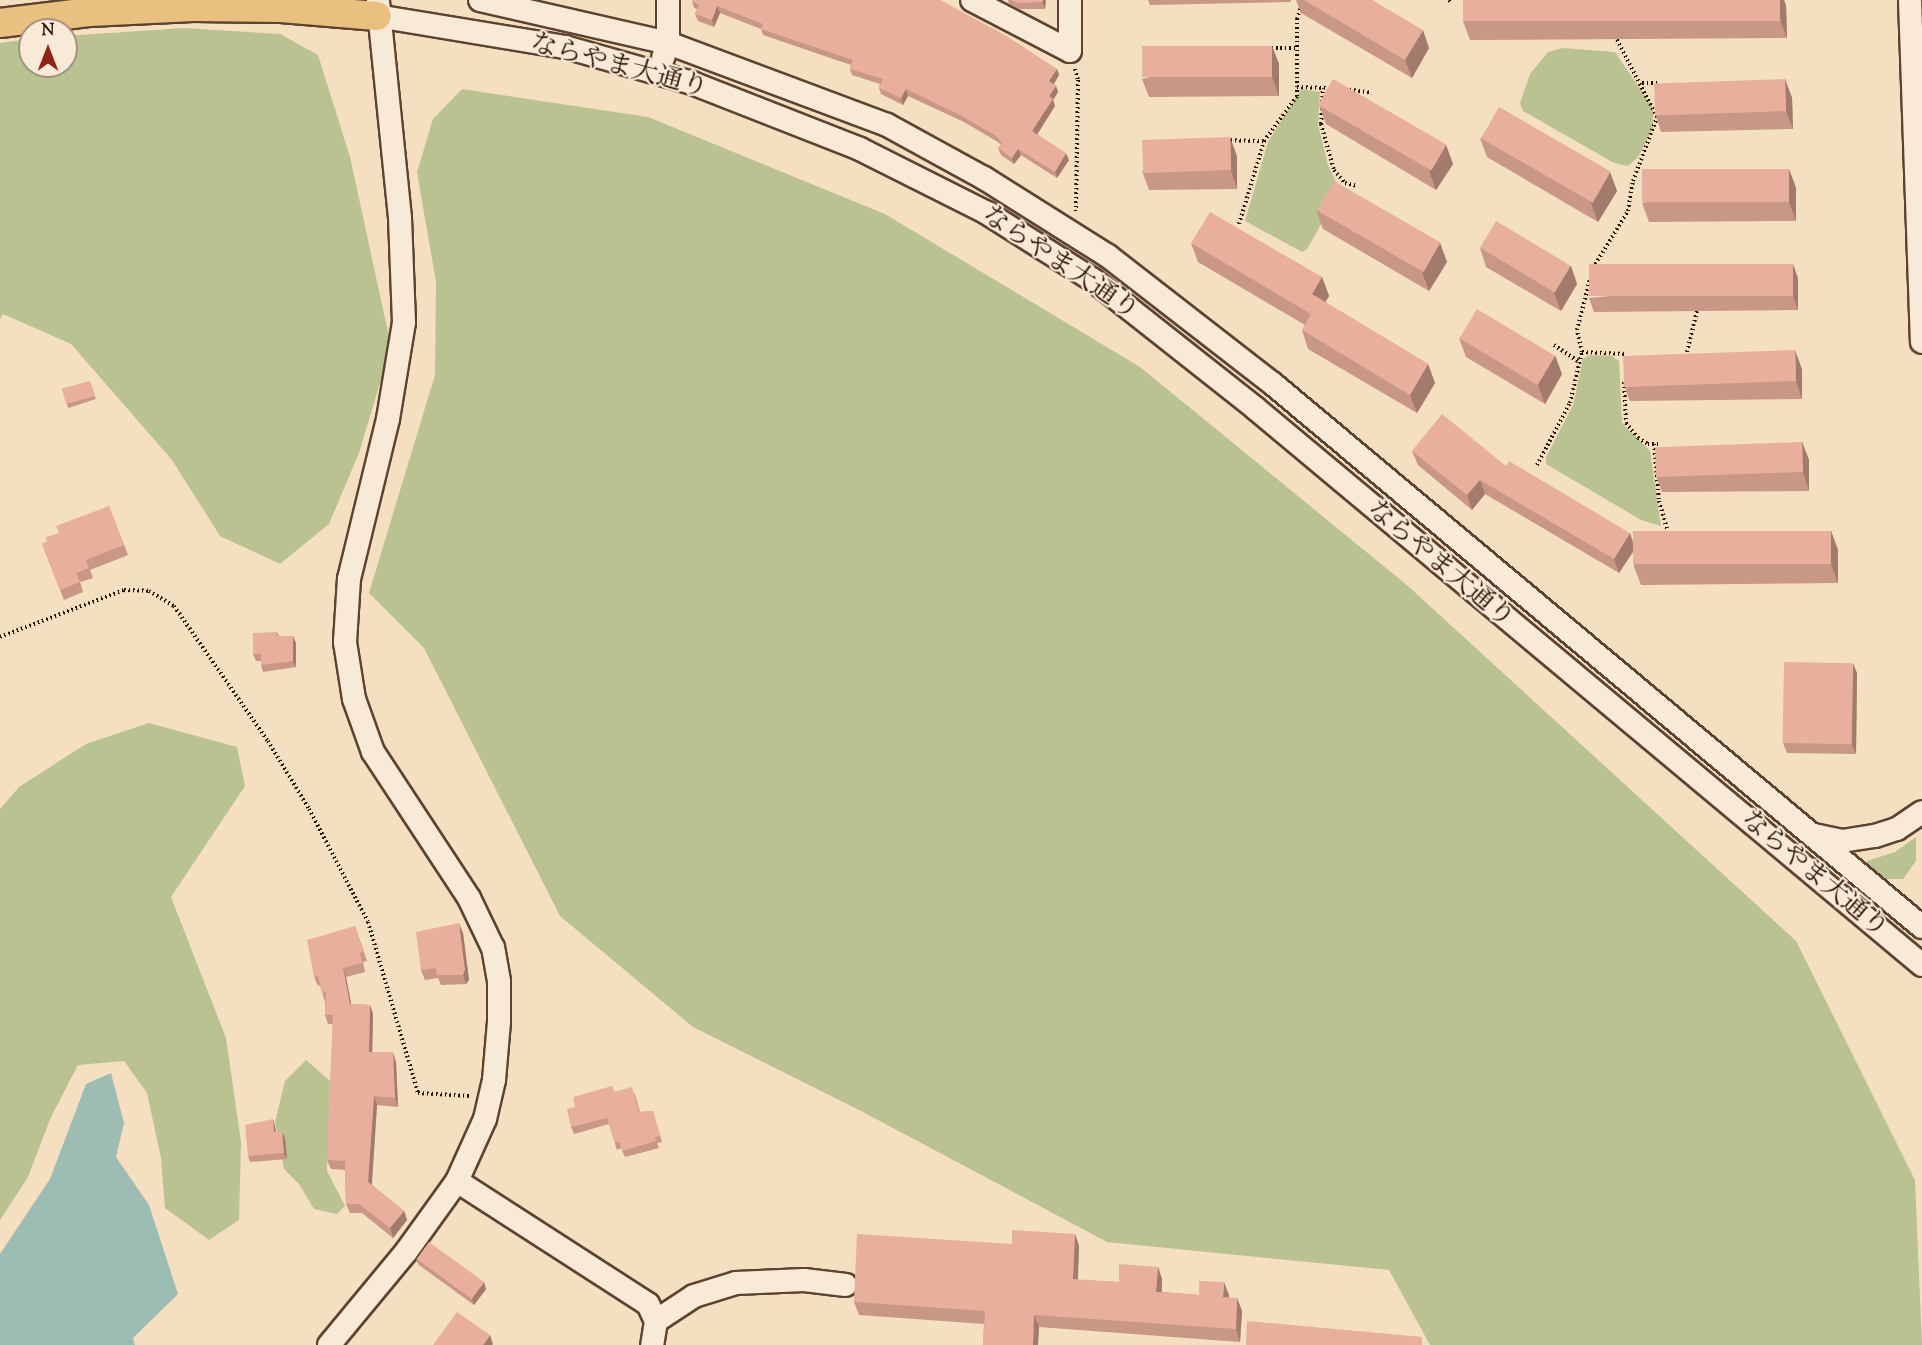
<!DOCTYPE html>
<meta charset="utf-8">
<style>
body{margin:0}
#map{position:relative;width:1922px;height:1345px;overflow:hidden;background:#f4dfc0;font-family:"Sorts Mill Goudy","Noto Serif JP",serif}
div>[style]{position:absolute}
.green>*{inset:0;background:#bbc292}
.water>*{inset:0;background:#9cbcb4}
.path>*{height:4px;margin-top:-2px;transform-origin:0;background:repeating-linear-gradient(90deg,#2c0f00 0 1.5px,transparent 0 4.5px)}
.roads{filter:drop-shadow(2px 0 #5e4330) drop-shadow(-2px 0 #5e4330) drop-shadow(0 2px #5e4330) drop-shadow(0 -2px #5e4330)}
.minor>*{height:22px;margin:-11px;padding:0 11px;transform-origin:11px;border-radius:11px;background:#f8ead6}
.major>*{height:28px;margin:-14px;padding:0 14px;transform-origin:14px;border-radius:14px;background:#eac080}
.wall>*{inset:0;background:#c89786;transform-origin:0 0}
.shaded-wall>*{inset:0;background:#a27b6d}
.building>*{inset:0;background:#e8b09c;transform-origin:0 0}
span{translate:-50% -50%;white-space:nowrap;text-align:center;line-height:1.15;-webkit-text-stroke:4.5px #f8ead6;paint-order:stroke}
.street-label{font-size:26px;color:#2c0f00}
.north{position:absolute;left:18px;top:18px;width:60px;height:60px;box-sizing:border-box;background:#f8ead6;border:2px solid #a69280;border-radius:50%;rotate:0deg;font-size:16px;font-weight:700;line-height:24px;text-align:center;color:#2c0f00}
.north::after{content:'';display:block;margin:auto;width:21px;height:27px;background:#8f2418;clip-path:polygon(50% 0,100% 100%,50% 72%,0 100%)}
</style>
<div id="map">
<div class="green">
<i style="clip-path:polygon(184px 28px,280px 34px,318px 55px,350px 157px,391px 346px,359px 453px,329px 524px,280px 564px,220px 536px,172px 460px,71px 344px,3px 314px,0 319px,0 43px,30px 39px,30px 66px,66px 66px,66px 36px)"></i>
<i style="clip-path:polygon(1563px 48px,1615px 52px,1653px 108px,1653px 128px,1638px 157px,1628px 166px,1614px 163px,1523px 111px,1520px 103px,1530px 74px,1548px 52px)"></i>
<i style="clip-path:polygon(462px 89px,648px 117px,885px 214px,1140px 367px,1408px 586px,1796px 941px,1915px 1180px,1922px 1345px,1430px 1345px,1389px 1270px,1107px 1242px,861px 1111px,693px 1027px,560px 916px,424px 648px,369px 593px,435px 375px,436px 282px,417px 172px,433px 119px)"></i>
<i style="clip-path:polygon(1301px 89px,1320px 92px,1318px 124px,1328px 165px,1338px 186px,1335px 200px,1307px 249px,1302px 252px,1245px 221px,1268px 142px)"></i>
<i style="clip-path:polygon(1589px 355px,1612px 356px,1619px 361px,1622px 423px,1650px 451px,1661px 526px,1641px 520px,1546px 464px,1546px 457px,1573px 405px,1583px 359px)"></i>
<i style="clip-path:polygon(149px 723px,237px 747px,245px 786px,171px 897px,226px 1038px,241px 1142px,239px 1220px,209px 1240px,165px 1208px,161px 1158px,147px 1093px,124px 1061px,78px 1065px,51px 1117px,28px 1177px,0 1220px,0 809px,19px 787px,86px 744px)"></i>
<i style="clip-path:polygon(1916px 837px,1916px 861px,1903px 879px,1882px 879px,1861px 863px,1895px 852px)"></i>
<i style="clip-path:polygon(306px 1060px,330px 1081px,327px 1171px,345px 1206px,337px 1214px,314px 1209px,299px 1184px,284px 1169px,275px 1122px,285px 1081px)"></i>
</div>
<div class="water">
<i style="clip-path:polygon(111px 1073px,124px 1123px,116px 1157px,149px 1205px,178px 1294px,133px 1338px,135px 1345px,0 1345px,0 1254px,50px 1179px,86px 1084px)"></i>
</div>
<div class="path">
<i style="left:1449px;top:0;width:4px;rotate:45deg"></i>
<i style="left:1267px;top:48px;width:30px"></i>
<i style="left:1075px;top:69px;width:11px;rotate:75deg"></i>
<i style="left:1078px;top:80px;width:131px;rotate:90.9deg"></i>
<i style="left:1642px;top:83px;width:16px"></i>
<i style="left:1297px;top:87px;width:35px;rotate:2deg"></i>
<i style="left:1345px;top:89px;width:27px;rotate:8deg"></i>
<i style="left:1322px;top:102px;width:14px;rotate:-86deg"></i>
<i style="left:1322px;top:109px;width:15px;rotate:94deg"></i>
<i style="left:1321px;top:124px;width:48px;rotate:74.2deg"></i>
<i style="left:1334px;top:170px;width:17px;rotate:50deg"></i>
<i style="left:1345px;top:183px;width:12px;rotate:14deg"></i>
<i style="left:1226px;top:140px;width:38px;rotate:2deg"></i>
<i style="left:1239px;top:224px;width:87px;rotate:-73.2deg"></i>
<i style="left:1264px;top:141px;width:56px;rotate:-53.7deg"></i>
<i style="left:1297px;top:96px;width:77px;rotate:-90deg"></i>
<i style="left:1297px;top:19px;width:20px;rotate:-72deg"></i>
<i style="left:1593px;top:268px;width:67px;rotate:-58.4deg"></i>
<i style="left:1628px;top:211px;width:30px;rotate:-81deg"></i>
<i style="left:1633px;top:181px;width:68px;rotate:-69.4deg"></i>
<i style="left:1657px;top:117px;width:93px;rotate:-117.4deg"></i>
<i style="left:1554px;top:345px;width:30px;rotate:34deg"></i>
<i style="left:1582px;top:352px;width:44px;rotate:2.6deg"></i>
<i style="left:1687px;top:352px;width:46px;rotate:-76.3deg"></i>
<i style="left:1624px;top:382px;width:41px;rotate:87.2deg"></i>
<i style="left:1626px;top:423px;width:19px;rotate:51deg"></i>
<i style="left:1638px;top:438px;width:12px;rotate:31deg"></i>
<i style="left:1648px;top:444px;width:10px"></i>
<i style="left:1654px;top:444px;width:57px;rotate:85deg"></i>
<i style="left:1659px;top:501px;width:32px;rotate:74deg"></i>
<i style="left:1537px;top:465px;width:70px;rotate:-62deg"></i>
<i style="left:1570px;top:403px;width:52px;rotate:-76.8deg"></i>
<i style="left:1582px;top:352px;width:23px;rotate:-103deg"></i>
<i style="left:1577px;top:330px;width:53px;rotate:-75.7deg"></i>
<i style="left:0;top:637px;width:133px;rotate:-20.8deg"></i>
<i style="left:124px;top:590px;width:25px;rotate:2deg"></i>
<i style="left:149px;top:591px;width:29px;rotate:31deg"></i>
<i style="left:174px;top:606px;width:165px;rotate:55.2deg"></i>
<i style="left:268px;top:741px;width:79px;rotate:58.9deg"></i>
<i style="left:309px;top:809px;width:127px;rotate:62.4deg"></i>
<i style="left:368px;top:922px;width:178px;rotate:73.7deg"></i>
<i style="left:418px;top:1093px;width:52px;rotate:3.3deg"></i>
</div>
<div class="roads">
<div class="minor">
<i style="left:480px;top:0;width:193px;rotate:12.9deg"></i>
<i style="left:668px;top:43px;width:234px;rotate:20.5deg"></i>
<i style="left:887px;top:125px;width:111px;rotate:28.7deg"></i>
<i style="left:984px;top:178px;width:146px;rotate:32.2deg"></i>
<i style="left:1108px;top:256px;width:209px;rotate:37.8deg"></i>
<i style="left:1273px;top:384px;width:846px;rotate:39.92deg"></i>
<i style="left:972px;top:0;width:110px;rotate:27.5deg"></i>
<i style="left:1070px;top:51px;width:51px;rotate:-90deg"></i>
<i style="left:1910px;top:0;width:342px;rotate:88deg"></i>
<i style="left:377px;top:16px;width:191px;rotate:9.4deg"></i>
<i style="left:565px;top:47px;width:132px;rotate:15.8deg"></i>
<i style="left:692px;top:83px;width:180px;rotate:21.4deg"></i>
<i style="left:860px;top:149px;width:142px;rotate:26.7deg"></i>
<i style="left:987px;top:213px;width:125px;rotate:32.3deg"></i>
<i style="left:1093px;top:280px;width:206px;rotate:38.3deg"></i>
<i style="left:1255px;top:408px;width:869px;rotate:39.86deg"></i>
<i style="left:663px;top:58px;width:16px;rotate:-72deg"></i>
<i style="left:668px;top:43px;width:43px;rotate:-90deg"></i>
<i style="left:1814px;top:835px;width:29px;rotate:12deg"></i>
<i style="left:1842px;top:841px;width:33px;rotate:-9deg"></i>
<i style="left:1875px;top:836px;width:23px;rotate:-18deg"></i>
<i style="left:1897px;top:829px;width:30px;rotate:-34deg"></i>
<i style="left:457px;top:1181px;width:227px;rotate:32.8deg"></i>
<i style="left:648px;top:1304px;width:19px;rotate:65deg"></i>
<i style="left:656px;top:1321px;width:24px;rotate:99deg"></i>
<i style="left:656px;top:1321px;width:45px;rotate:-33.3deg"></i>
<i style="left:694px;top:1296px;width:44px;rotate:-17.2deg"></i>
<i style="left:736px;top:1283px;width:68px;rotate:-2.5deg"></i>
<i style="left:804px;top:1280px;width:42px;rotate:6.8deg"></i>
<i style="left:329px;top:1345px;width:121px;rotate:-50.4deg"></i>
<i style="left:406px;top:1252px;width:87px;rotate:-54.3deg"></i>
<i style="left:457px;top:1181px;width:68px;rotate:-65.7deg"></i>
<i style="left:485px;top:1119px;width:40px;rotate:-77deg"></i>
<i style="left:494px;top:1080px;width:58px;rotate:-85.1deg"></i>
<i style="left:499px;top:1022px;width:41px;rotate:-90deg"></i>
<i style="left:499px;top:981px;width:34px;rotate:-100deg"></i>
<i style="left:493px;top:948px;width:55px;rotate:-115.6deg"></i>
<i style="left:469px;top:898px;width:175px;rotate:-123.3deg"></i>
<i style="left:373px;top:752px;width:56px;rotate:-109.7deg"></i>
<i style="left:354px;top:699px;width:58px;rotate:-99deg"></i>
<i style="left:345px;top:642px;width:63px;rotate:-86.4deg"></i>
<i style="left:349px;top:579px;width:165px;rotate:-76.3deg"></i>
<i style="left:388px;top:419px;width:98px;rotate:-80.6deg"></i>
<i style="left:404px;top:322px;width:104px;rotate:-92.2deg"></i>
<i style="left:400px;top:218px;width:218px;rotate:-95.8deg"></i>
</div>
<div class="major">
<i style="left:0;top:23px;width:91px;rotate:-7deg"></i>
<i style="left:90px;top:12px;width:103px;rotate:-2.8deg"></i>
<i style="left:193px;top:7px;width:88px;rotate:0.7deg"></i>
<i style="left:281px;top:8px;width:96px;rotate:4.8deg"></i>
</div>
</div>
<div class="wall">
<i style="clip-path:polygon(1008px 0,1046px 0,1045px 9px,1019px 9px,1009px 4px)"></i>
<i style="clip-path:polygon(1148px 0,1291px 0,1291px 2px,1150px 5px)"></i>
<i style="clip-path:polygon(1296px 0,1372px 0,1429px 48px,1412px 78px,1301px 13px)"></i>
<i style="clip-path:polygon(1463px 0,1784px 0,1786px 6px,1787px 38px,1470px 40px,1463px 21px)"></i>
<i style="clip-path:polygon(692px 1px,1057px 69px,1059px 75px,1054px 84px,1056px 86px,1058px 92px,1053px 100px,1055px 106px,1037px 134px,1069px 160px,1057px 178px,1021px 155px,1014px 164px,1001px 155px,998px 148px,1001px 145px,998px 142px,964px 122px,908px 96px,903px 105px,881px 94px,879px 88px,880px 84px,852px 75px,850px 69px,851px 65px,763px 35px,761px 29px,720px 13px,714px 27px,698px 21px,695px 14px,697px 9px,694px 8px)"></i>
<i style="clip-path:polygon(1272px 46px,1279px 64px,1279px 96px,1149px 97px,1142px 79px)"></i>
<i style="clip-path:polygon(1785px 79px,1792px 98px,1793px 129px,1661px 132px,1655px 113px)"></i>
<i style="clip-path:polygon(1319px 105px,1446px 145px,1453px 164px,1436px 190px,1326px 124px)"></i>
<i style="clip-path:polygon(1480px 138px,1610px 172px,1617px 191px,1598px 222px,1487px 157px)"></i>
<i style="clip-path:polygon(1237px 156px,1237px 189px,1149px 190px,1142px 171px)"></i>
<i style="clip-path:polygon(1789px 169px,1796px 188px,1796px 221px,1649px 222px,1642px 203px)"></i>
<i style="clip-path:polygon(1316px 210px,1440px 243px,1447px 262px,1429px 291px,1323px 229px)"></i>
<i style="clip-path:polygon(1191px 243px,1322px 277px,1329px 296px,1325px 302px,1428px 364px,1435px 383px,1417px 413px,1308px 349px,1302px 330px,1305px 325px,1198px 262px)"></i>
<i style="clip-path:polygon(1480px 248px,1571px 266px,1577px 284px,1561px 311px,1486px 267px)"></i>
<i style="clip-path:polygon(1798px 278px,1798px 310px,1594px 312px,1589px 298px)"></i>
<i style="clip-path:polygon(1459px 338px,1562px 374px,1545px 404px,1466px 357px)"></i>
<i style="clip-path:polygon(1802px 369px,1802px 399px,1630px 401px,1623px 382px)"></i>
<i style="left:90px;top:381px;width:19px;height:29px;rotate:72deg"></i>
<i style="clip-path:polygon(1802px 442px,1809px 460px,1809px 491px,1662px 492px,1655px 473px)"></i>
<i style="clip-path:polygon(1412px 451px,1506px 466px,1634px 543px,1831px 531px,1838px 550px,1838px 583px,1641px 585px,1634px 567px,1634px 551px,1619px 573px,1485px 494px,1472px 510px,1418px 465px)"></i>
<i style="clip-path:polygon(109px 506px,128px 555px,90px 570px,93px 578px,80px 582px,83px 592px,64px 600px,42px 544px,47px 542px,59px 533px)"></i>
<i style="clip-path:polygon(277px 632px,279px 636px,296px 643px,296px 667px,263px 672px,261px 665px,261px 661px,256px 661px,253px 654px)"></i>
<i style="clip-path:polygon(1857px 673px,1856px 754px,1787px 753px,1783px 743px)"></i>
<i style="clip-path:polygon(355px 926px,367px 961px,363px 962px,365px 972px,346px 977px,351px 1004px,370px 1005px,373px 1014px,372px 1052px,396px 1062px,398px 1107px,377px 1105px,372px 1185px,404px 1211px,407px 1220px,393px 1238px,362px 1213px,350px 1213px,346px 1204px,345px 1170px,331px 1169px,327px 1160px,333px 1024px,328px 1024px,325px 1015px,325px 1002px,320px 985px,318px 986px,314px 977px)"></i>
<i style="clip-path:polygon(463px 933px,469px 980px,466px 984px,441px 985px,438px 978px,425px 980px,421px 970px)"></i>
<i style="clip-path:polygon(612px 1086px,614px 1092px,635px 1094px,640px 1112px,653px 1111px,662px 1142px,657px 1143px,659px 1148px,625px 1157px,621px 1148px,617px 1150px,609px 1124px,574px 1134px,571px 1127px,575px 1107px)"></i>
<i style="clip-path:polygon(273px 1119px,275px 1126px,276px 1132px,285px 1138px,287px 1159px,250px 1162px,248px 1156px)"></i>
<i style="clip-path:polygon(1075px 1234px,1079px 1246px,1078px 1280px,1119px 1282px,1158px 1267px,1162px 1279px,1162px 1292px,1199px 1295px,1229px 1295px,1228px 1298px,1237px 1298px,1242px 1311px,1240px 1342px,1039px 1327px,1038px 1345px,983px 1345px,984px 1324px,859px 1315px,854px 1302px,1012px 1244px)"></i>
<i style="clip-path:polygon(416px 1259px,486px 1289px,474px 1305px,419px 1265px)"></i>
</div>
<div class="shaded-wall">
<i style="clip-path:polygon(1043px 0,1046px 0,1045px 9px,1042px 2px)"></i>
<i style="clip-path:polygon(1780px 0,1784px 0,1786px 6px,1787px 38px,1780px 19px)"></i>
<i style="clip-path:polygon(717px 6px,720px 13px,714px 27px,712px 20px)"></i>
<i style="clip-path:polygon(1423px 30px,1429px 48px,1412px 78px,1405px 60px)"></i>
<i style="clip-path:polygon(1272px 46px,1279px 64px,1279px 96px,1272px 77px)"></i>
<i style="clip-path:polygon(1057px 69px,1059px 75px,1051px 88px,1049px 81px)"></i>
<i style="clip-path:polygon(1785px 79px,1792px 98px,1793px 129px,1786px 111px)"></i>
<i style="clip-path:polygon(1056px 86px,1058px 92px,1053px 100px,1055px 106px,1035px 138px,1032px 131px,1049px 96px)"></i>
<i style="clip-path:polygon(906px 89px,908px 96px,903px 105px,901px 98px)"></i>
<i style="clip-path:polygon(1230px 137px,1237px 156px,1237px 189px,1231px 170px)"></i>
<i style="clip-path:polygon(1446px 145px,1453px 164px,1436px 190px,1429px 171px)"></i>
<i style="clip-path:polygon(1018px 149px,1021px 155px,1014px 164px,1012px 158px)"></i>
<i style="clip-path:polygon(1066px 153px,1069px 160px,1057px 178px,1055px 172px)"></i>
<i style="clip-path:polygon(1789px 169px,1796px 188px,1796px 221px,1789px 202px)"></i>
<i style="clip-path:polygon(1610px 172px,1617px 191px,1598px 222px,1591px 203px)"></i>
<i style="clip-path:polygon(1440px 243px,1447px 262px,1429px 291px,1422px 272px)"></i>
<i style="clip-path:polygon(1793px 264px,1798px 278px,1798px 310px,1793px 296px)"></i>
<i style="clip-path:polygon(1571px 266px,1577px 284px,1561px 311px,1554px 293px)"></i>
<i style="clip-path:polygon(1322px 277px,1329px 296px,1319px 313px,1312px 294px)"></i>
<i style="clip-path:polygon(1795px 350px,1802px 369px,1802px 399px,1796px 381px)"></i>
<i style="clip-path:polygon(1555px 355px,1562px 374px,1545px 404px,1538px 385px)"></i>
<i style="clip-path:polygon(1428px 364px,1435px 383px,1417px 413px,1410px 395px)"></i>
<i style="clip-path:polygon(1802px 442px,1809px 460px,1809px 491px,1803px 472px)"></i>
<i style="clip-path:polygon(1480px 480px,1485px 494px,1472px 510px,1467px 495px)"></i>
<i style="clip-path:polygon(1831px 531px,1838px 550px,1838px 583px,1831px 564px)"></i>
<i style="clip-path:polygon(1630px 533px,1635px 548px,1619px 573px,1614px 559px)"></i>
<i style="clip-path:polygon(293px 636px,296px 643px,296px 667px,293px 661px)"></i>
<i style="clip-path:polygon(1853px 663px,1857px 673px,1856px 754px,1852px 744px)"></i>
<i style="clip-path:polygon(459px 923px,463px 933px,469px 980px,466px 984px,463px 975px)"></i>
<i style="clip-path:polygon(343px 968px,346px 977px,353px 1013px,350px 1004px)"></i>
<i style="clip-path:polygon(370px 1005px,373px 1014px,372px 1061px,369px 1052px)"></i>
<i style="clip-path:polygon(393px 1052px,396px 1062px,398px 1107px,395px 1098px)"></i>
<i style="clip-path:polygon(374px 1096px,377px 1105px,371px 1192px,368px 1182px)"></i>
<i style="clip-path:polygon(273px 1119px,275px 1126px,276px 1139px,274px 1132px)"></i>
<i style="clip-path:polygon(282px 1132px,285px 1138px,287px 1159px,284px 1153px)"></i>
<i style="clip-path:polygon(404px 1211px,407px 1220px,393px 1238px,390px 1228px)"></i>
<i style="clip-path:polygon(1075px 1234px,1079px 1246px,1077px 1292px,1073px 1279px)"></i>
<i style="clip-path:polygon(1158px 1267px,1162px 1279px,1161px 1305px,1156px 1292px)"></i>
<i style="clip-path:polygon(484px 1282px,486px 1289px,474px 1305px,472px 1299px)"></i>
<i style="clip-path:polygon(1224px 1282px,1229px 1295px,1228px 1310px,1223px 1297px)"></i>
<i style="clip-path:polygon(1237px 1298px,1242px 1311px,1240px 1342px,1236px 1329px)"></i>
<i style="clip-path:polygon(1034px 1315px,1039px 1327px,1038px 1345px,1033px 1345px)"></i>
<i style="clip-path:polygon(490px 1335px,493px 1344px,492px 1345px,483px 1345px)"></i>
</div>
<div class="building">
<i style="clip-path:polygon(692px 0,940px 0,1005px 35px,1057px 69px,1049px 81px,1056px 86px,1049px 96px,1053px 99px,1032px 131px,1066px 153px,1055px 172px,1018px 149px,1012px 158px,998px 148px,1002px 143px,996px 136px,962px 116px,906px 89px,901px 98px,879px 88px,883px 79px,850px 69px,853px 60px,761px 29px,763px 24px,717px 6px,712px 20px,695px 14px,699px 5px,692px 1px)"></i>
<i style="clip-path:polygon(1011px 0,1043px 0,1042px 2px,1017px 3px)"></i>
<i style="clip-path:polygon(1304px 0,1372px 0,1423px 30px,1405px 60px)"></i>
<i style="left:1463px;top:0;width:317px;height:21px"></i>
<i style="left:1272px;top:46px;width:31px;height:130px;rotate:90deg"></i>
<i style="left:1333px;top:79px;width:131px;height:30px;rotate:30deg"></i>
<i style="left:1785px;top:79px;width:32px;height:131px;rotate:88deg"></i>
<i style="left:1499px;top:107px;width:129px;height:36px;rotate:30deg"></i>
<i style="left:1230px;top:137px;width:33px;height:88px;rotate:88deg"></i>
<i style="left:1789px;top:169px;width:33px;height:147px;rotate:90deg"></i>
<i style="left:1334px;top:181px;width:123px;height:34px;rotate:30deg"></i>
<i style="clip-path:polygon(1210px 212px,1322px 277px,1312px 294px,1428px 364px,1410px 395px,1302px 330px,1311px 314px,1191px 243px)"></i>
<i style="left:1496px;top:221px;width:87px;height:31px;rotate:31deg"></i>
<i style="left:1793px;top:264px;width:32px;height:204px;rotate:90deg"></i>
<i style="left:1477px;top:309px;width:91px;height:34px;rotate:31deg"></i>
<i style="left:1795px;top:350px;width:31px;height:172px;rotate:88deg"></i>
<i style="left:90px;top:381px;width:16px;height:29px;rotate:75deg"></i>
<i style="clip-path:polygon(1442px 414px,1506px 466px,1509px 461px,1630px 533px,1614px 559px,1480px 480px,1467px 495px,1412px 451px)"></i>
<i style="left:1802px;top:442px;width:30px;height:147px;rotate:88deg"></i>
<i style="clip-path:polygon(109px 506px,124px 545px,86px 560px,89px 568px,76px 573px,80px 582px,60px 590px,42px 544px,47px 542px,46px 537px,59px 533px,56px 526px)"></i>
<i style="left:1831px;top:531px;width:33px;height:198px;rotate:90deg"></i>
<i style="clip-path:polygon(277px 632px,277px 636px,293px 636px,293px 661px,261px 665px,261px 654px,253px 654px,253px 633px)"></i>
<i style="left:1784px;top:662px;width:69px;height:81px;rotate:1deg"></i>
<i style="clip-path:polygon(459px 923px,465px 970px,463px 975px,437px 975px,436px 968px,421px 970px,416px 932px)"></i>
<i style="clip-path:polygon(355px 926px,363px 952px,360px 953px,362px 963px,343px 968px,350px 1004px,370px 1005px,369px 1052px,393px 1052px,395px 1098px,374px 1096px,368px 1182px,404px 1211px,390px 1228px,359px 1204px,346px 1204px,345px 1161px,327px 1160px,333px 1015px,325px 1015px,326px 992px,322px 993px,318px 976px,314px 977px,307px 940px)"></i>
<i style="clip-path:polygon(612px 1086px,614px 1092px,632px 1087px,639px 1112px,653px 1111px,660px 1136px,655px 1137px,656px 1141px,622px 1151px,619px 1142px,615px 1143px,607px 1118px,571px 1127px,567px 1109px,575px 1107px,573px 1097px)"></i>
<i style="clip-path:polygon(273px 1119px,274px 1132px,282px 1132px,284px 1153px,248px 1156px,245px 1125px)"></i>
<i style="clip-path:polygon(1012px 1230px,1075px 1234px,1073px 1279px,1119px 1282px,1119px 1264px,1158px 1267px,1156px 1292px,1199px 1295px,1199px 1281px,1224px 1282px,1223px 1297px,1237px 1298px,1236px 1329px,1034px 1315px,1033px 1345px,983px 1345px,985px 1311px,854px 1302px,857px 1234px,1012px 1244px)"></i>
<i style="left:429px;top:1242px;width:68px;height:21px;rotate:36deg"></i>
<i style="clip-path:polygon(457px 1312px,490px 1335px,483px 1345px,433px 1345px)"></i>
<i style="clip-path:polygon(1247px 1321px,1422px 1337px,1422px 1345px,1246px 1345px)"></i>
</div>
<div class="street-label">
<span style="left:619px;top:67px;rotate:15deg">ならやま大通り</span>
<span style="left:1060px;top:264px;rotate:34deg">ならやま大通り</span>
<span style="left:1440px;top:565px;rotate:40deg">ならやま大通り</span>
<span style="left:1814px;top:875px;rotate:40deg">ならやま大通り</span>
</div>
<div class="north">N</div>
</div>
